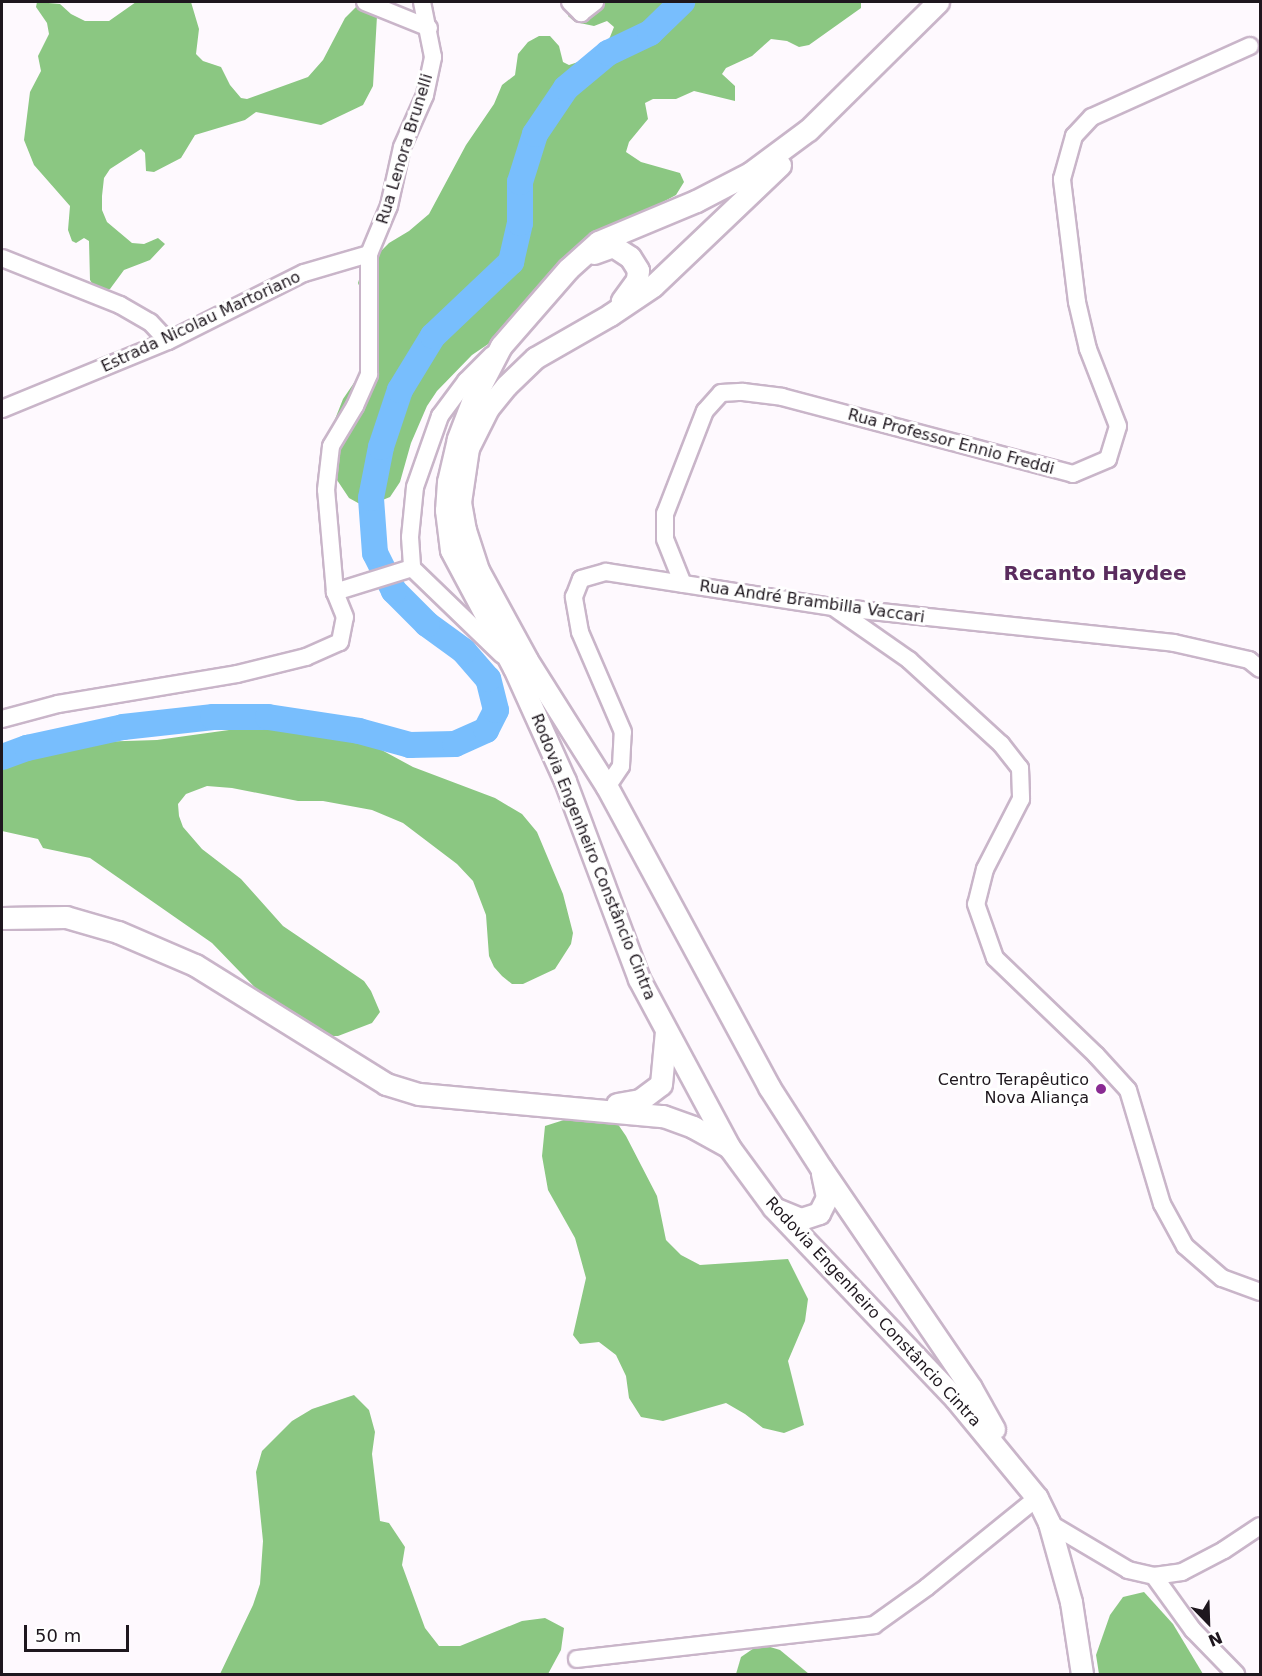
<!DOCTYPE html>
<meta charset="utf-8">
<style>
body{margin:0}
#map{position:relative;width:1262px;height:1676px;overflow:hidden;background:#fef9fe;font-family:"DejaVu Sans",sans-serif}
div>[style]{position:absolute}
.forest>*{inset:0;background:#8bc782}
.river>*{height:26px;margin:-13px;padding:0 13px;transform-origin:13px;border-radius:13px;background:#78befd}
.roads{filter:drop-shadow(2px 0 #c9b5c9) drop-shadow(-2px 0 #c9b5c9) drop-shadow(0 2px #c9b5c9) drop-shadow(0 -2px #c9b5c9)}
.minor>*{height:16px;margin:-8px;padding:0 8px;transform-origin:8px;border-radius:8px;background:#fff}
.major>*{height:21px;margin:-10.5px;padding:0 10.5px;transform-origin:10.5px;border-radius:10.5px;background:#fff}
.dots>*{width:16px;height:16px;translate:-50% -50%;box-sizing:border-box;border:3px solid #fff;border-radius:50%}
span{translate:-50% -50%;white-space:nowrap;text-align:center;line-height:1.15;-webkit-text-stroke:6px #fff;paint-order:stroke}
.street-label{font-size:16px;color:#1e171e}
.poi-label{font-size:16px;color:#1e171e}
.right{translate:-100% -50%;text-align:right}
.quarter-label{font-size:20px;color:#5a2c5e;font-weight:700}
.frame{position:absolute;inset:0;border:3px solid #1e171e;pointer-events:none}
.north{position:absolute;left:1178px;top:1592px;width:60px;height:60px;-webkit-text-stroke:4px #fff;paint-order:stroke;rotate:157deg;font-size:16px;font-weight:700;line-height:24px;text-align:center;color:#1e171e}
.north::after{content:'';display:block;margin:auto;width:21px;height:27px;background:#1e171e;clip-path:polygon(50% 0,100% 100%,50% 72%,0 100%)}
.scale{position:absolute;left:24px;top:1625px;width:105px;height:27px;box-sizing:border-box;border:3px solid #1e171e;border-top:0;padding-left:8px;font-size:18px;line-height:21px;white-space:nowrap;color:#1e171e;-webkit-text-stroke:4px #fff;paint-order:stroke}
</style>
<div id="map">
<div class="forest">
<i style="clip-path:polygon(37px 2px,60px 4px,71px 14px,85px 21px,109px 21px,136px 2px,191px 2px,199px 29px,196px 54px,203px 61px,221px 67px,230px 85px,241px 98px,247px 99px,308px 77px,323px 60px,345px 18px,361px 2px,377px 16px,373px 86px,363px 105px,321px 125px,256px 112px,245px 120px,195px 135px,181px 158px,154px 172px,146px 171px,145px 153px,141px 149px,110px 169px,104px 178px,102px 196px,102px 210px,107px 222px,132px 243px,144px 244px,158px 238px,165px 244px,150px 260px,124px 270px,110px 289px,103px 291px,95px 288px,90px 280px,89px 241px,84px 238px,76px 243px,72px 241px,68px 230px,70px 206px,34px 165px,24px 140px,30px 92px,41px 71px,38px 56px,49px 34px,47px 23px,36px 7px)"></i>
<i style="clip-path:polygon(606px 2px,861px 2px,861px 8px,809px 45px,799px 47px,787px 41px,771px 39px,752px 56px,726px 68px,722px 74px,735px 86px,735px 101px,694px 91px,676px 99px,653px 99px,645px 103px,648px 119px,629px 142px,626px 152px,641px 162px,680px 173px,684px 182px,676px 195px,648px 210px,512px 328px,472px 355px,437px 391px,427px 406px,411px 443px,400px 482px,390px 497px,368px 506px,358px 503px,349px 498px,335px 477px,326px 442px,343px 399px,362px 371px,377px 329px,358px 283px,362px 270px,389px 243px,409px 231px,429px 214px,466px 145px,494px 104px,502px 85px,515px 75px,518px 54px,528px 42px,539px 36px,550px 36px,559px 46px,563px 62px,569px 65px,578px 62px,601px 50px,610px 37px,614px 27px,607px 21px,594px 26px,575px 22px,568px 16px,569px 11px)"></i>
<i style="clip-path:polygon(292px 727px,351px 736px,365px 741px,413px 767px,495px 798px,522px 814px,537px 832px,563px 894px,573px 933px,571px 944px,555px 969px,523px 984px,512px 984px,502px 976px,494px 967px,489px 956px,486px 915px,473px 881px,457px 864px,403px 823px,372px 810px,323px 801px,298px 801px,232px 788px,207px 786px,186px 794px,178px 804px,179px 816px,183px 827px,202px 849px,241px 879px,283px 926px,364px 981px,371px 991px,380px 1012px,372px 1023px,338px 1036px,325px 1036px,269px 1002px,212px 943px,90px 858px,43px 848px,38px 839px,2px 831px,2px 757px,55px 752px,94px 742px,157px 740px,229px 730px)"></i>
<i style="clip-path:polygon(592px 1111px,613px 1117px,626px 1136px,657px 1196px,666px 1240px,681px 1255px,700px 1265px,788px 1259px,808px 1299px,805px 1321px,788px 1361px,804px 1425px,784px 1433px,763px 1428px,745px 1414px,726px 1403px,663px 1421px,641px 1417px,629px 1398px,626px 1376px,616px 1355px,599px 1342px,580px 1344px,573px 1335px,586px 1278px,575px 1238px,548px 1190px,542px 1156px,545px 1126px)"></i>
<i style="clip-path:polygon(354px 1395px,369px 1410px,375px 1432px,372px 1454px,380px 1521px,389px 1523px,405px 1547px,402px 1565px,425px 1628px,439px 1646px,460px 1646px,522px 1621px,545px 1618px,564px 1628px,561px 1650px,548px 1674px,220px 1674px,253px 1605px,260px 1584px,263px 1541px,256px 1472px,262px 1451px,292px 1421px,312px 1409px)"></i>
<i style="clip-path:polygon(1144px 1592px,1173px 1624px,1203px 1674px,1099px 1674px,1096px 1655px,1110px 1615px,1123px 1597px)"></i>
<i style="clip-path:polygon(760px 1644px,780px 1650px,809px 1674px,736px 1674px,741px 1657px)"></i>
</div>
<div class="river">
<i style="left:2px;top:757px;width:27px;rotate:-20deg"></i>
<i style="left:27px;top:748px;width:98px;rotate:-12.3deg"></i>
<i style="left:123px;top:727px;width:91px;rotate:-6.3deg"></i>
<i style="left:213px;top:717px;width:55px"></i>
<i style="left:268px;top:717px;width:92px;rotate:8.7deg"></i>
<i style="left:359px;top:731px;width:53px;rotate:15.4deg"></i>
<i style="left:410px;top:745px;width:45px;rotate:-1.3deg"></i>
<i style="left:455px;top:744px;width:34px;rotate:-24deg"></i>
<i style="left:486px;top:730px;width:22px;rotate:-63deg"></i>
<i style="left:496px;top:710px;width:32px;rotate:-104deg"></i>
<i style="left:488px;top:679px;width:37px;rotate:-131deg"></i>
<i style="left:464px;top:651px;width:46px;rotate:-143.9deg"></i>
<i style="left:427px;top:624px;width:47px;rotate:-135deg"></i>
<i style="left:394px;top:591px;width:42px;rotate:-116.6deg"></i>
<i style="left:375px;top:553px;width:55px;rotate:-94.2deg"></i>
<i style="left:371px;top:498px;width:52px;rotate:-78.9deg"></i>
<i style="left:381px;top:447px;width:60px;rotate:-71.6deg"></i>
<i style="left:400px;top:390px;width:63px;rotate:-58.6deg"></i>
<i style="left:433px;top:336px;width:108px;rotate:-43.5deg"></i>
<i style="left:511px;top:262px;width:40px;rotate:-77deg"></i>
<i style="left:520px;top:223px;width:41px;rotate:-90deg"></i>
<i style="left:520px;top:182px;width:50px;rotate:-72.6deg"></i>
<i style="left:535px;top:134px;width:55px;rotate:-56deg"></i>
<i style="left:566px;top:88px;width:55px;rotate:-39.8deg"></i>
<i style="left:608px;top:53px;width:47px;rotate:-25.5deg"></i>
<i style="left:650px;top:33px;width:45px;rotate:-44.1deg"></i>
</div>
<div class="roads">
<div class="minor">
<i style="left:365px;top:2px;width:69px;rotate:22.1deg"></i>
<i style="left:570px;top:2px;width:16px;rotate:45deg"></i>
<i style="left:581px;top:13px;width:18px;rotate:-38deg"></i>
<i style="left:2px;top:258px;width:127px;rotate:21.7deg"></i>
<i style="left:120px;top:305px;width:34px;rotate:30deg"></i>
<i style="left:150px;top:322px;width:26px;rotate:47deg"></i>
<i style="left:492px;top:355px;width:37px;rotate:135deg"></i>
<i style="left:466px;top:381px;width:44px;rotate:126.6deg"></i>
<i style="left:440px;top:416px;width:75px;rotate:109.4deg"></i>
<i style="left:415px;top:487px;width:50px;rotate:95.7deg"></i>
<i style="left:410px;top:537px;width:31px;rotate:86deg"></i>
<i style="left:412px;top:568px;width:125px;rotate:44deg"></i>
<i style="left:2px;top:409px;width:179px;rotate:-22.3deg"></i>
<i style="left:168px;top:341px;width:152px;rotate:-26.6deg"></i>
<i style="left:304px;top:273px;width:68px;rotate:-16.3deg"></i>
<i style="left:412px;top:568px;width:81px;rotate:162.7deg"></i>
<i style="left:335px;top:592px;width:102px;rotate:-95deg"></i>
<i style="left:326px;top:490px;width:44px;rotate:-83.5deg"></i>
<i style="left:331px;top:446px;width:47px;rotate:-59deg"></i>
<i style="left:355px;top:406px;width:35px;rotate:-66deg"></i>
<i style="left:369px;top:374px;width:120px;rotate:-90deg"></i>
<i style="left:369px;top:254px;width:52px;rotate:-67.4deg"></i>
<i style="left:389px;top:206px;width:60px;rotate:-77.6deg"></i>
<i style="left:402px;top:147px;width:57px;rotate:-66.1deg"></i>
<i style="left:425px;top:95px;width:39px;rotate:-78deg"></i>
<i style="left:433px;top:57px;width:56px;rotate:-101.3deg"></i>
<i style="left:683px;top:584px;width:48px;rotate:-111.8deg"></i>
<i style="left:665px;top:539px;width:25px;rotate:-90deg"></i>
<i style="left:665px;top:514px;width:110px;rotate:-68.8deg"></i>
<i style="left:705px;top:411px;width:24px;rotate:-48deg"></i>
<i style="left:721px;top:393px;width:22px;rotate:-3deg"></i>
<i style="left:743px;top:392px;width:39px;rotate:7deg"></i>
<i style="left:782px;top:397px;width:301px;rotate:14.8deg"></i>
<i style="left:1073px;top:474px;width:38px;rotate:-23deg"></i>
<i style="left:1108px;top:459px;width:34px;rotate:-73deg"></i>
<i style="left:1118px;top:426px;width:83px;rotate:-111.3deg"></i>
<i style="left:1088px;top:349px;width:48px;rotate:-103.2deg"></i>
<i style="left:1077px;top:302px;width:124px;rotate:-97deg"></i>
<i style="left:1062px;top:179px;width:45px;rotate:-74.4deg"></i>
<i style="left:1074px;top:136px;width:26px;rotate:-47deg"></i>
<i style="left:1092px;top:117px;width:173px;rotate:-24.2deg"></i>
<i style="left:836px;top:609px;width:89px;rotate:34.9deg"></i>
<i style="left:909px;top:660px;width:125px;rotate:42.4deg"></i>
<i style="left:1001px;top:744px;width:31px;rotate:52deg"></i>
<i style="left:1020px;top:768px;width:31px;rotate:88deg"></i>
<i style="left:1021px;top:799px;width:79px;rotate:117.2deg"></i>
<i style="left:985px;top:869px;width:36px;rotate:104deg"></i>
<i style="left:976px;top:904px;width:57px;rotate:70.6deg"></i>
<i style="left:995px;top:958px;width:140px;rotate:43.8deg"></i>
<i style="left:1096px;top:1055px;width:47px;rotate:47.6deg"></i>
<i style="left:1128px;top:1090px;width:119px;rotate:73.4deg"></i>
<i style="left:1162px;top:1204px;width:48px;rotate:61.3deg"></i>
<i style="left:1185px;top:1246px;width:49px;rotate:40.9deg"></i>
<i style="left:1222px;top:1278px;width:40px;rotate:20.2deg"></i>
<i style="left:2px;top:719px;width:58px;rotate:-15deg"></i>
<i style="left:58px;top:704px;width:181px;rotate:-9.5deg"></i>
<i style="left:237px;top:674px;width:71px;rotate:-13.8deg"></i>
<i style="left:306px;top:657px;width:37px;rotate:-24deg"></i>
<i style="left:340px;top:642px;width:25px;rotate:-79deg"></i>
<i style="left:345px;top:617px;width:27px;rotate:-112deg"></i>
<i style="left:607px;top:787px;width:25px;rotate:-56deg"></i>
<i style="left:621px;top:766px;width:34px;rotate:-87deg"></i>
<i style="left:623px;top:732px;width:109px;rotate:-113.3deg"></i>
<i style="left:580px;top:632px;width:36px;rotate:-100deg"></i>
<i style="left:574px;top:597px;width:19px;rotate:-69deg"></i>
<i style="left:581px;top:579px;width:26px;rotate:-16deg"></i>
<i style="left:606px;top:572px;width:230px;rotate:8.8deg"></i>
<i style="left:833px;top:607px;width:343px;rotate:6deg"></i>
<i style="left:1174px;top:643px;width:77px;rotate:12.8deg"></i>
<i style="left:1249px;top:660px;width:14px;rotate:39deg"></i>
<i style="left:1049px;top:1523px;width:92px;rotate:30.7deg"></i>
<i style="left:1128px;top:1570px;width:27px;rotate:13deg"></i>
<i style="left:1154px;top:1576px;width:28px;rotate:-8deg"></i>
<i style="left:1182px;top:1572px;width:47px;rotate:-27.6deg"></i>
<i style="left:1224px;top:1550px;width:43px;rotate:-33.7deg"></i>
<i style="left:1154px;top:1576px;width:67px;rotate:54.2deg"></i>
<i style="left:1193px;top:1630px;width:62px;rotate:45.7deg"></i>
<i style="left:577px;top:1659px;width:299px;rotate:-6.5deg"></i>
<i style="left:874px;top:1625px;width:65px;rotate:-35.6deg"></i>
<i style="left:927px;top:1587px;width:141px;rotate:-39deg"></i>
</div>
<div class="major">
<i style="left:938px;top:2px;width:182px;rotate:135.4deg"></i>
<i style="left:808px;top:130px;width:72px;rotate:143.4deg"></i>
<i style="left:750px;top:173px;width:61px;rotate:152.6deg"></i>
<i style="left:696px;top:201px;width:106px;rotate:157.3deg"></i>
<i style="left:598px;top:242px;width:40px;rotate:138deg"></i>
<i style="left:568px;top:269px;width:102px;rotate:131deg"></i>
<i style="left:501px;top:346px;width:63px;rotate:117.4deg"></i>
<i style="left:472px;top:402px;width:40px;rotate:111deg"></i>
<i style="left:458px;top:439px;width:44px;rotate:103.1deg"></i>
<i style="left:448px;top:482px;width:28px;rotate:94deg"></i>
<i style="left:446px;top:510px;width:40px;rotate:82.9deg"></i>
<i style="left:451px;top:550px;width:134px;rotate:61.9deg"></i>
<i style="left:514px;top:668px;width:124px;rotate:65.7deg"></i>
<i style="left:565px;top:781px;width:211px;rotate:69.5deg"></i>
<i style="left:639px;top:979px;width:191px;rotate:61.8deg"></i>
<i style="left:729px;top:1147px;width:74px;rotate:53.7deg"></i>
<i style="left:773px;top:1207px;width:264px;rotate:46.4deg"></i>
<i style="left:955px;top:1398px;width:129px;rotate:50.6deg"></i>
<i style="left:1037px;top:1498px;width:28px;rotate:64deg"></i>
<i style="left:1049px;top:1523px;width:82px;rotate:74.4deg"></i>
<i style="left:1071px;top:1602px;width:73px;rotate:81.3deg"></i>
<i style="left:780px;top:165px;width:175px;rotate:136.4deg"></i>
<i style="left:653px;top:286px;width:52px;rotate:146deg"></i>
<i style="left:610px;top:315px;width:86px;rotate:150.2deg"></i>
<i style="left:535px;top:358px;width:40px;rotate:136deg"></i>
<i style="left:506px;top:386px;width:28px;rotate:129deg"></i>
<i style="left:488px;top:408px;width:45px;rotate:116.6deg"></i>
<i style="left:468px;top:448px;width:55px;rotate:98.4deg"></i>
<i style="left:460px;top:502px;width:28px;rotate:80deg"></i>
<i style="left:465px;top:530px;width:42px;rotate:72deg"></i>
<i style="left:478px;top:570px;width:102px;rotate:61.4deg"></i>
<i style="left:527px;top:660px;width:150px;rotate:57.8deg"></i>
<i style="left:607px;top:787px;width:341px;rotate:61.6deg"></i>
<i style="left:769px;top:1087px;width:96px;rotate:57.3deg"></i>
<i style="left:821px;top:1168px;width:266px;rotate:55.7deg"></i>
<i style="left:971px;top:1388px;width:47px;rotate:60.7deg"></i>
<i style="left:594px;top:253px;width:20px;rotate:-20deg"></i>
<i style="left:613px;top:246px;width:20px;rotate:33deg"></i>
<i style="left:630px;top:257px;width:15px;rotate:58deg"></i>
<i style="left:638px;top:270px;width:10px;rotate:96deg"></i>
<i style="left:637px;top:280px;width:26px;rotate:126deg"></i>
<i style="left:2px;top:918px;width:64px;rotate:-0.9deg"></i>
<i style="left:66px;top:917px;width:54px;rotate:16.1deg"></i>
<i style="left:118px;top:932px;width:84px;rotate:23.2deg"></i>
<i style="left:195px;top:965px;width:225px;rotate:31.9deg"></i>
<i style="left:386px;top:1084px;width:34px;rotate:17deg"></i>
<i style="left:419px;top:1094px;width:245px;rotate:5.2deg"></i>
<i style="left:663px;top:1116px;width:32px;rotate:20deg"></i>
<i style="left:693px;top:1127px;width:41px;rotate:29.1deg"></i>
<i style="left:617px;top:1104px;width:23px;rotate:-10deg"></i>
<i style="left:640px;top:1100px;width:26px;rotate:-37deg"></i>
<i style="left:661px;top:1084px;width:53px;rotate:-84.6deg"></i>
<i style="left:776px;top:1209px;width:27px;rotate:22deg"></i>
<i style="left:801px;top:1219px;width:19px;rotate:-18deg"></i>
<i style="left:819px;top:1213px;width:18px;rotate:-63deg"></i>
<i style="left:827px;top:1197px;width:25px;rotate:-102deg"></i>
</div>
</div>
<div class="dots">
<i style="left:1101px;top:1089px;background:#8a2a93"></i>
</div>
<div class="street-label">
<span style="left:405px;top:149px;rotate:-73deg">Rua Lenora Brunelli</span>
<span style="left:201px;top:322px;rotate:-25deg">Estrada Nicolau Martoriano</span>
<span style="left:951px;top:442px;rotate:15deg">Rua Professor Ennio Freddi</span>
<span style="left:812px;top:602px;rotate:8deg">Rua André Brambilla Vaccari</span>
<span style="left:593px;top:857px;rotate:68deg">Rodovia Engenheiro Constâncio Cintra</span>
<span style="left:873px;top:1312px;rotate:47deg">Rodovia Engenheiro Constâncio Cintra</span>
</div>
<div class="poi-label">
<span class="right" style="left:1089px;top:1089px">Centro Terapêutico<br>Nova Aliança</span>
</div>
<div class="quarter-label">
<span style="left:1095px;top:573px">Recanto Haydee</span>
</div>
<div class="frame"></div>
<div class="north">N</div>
<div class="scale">50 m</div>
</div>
